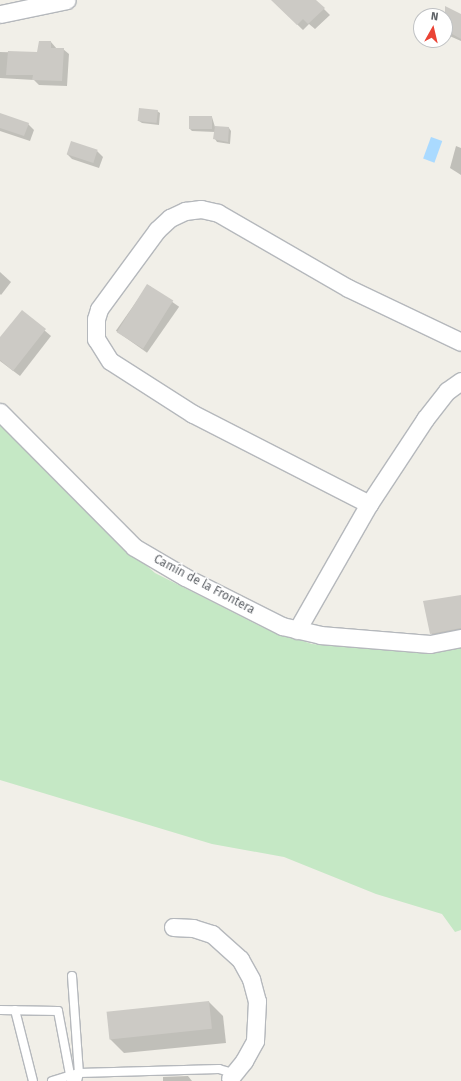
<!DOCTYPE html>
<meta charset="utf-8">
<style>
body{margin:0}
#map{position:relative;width:461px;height:1081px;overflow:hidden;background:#f1efe8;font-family:"Fira Sans",sans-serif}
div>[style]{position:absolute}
.green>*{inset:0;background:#c5e8c5}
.water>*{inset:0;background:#aadaff;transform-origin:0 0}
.shadow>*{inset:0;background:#0003;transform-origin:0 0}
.building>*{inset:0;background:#cccac5;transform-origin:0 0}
.roads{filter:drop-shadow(1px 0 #b5b8bc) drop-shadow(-1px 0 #b5b8bc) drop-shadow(0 1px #b5b8bc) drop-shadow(0 -1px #b5b8bc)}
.service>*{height:8px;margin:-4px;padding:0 4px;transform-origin:4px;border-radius:4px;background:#fff}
.minor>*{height:17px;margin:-8.5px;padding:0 8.5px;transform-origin:8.5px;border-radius:8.5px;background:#fff}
span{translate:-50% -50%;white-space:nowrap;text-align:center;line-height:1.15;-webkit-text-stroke:3px #fff;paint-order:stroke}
.street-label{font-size:12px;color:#5f6368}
.north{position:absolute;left:413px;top:8px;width:40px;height:40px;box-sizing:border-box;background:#fff;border:1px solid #bfc1c3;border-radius:50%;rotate:8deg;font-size:11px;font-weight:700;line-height:16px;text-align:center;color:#5f6368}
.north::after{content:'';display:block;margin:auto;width:14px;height:18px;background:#ea4335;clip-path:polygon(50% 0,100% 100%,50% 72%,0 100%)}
</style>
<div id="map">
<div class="green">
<i style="clip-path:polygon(0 421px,96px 521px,155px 573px,264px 628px,312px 644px,428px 653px,461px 646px,461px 930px,455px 932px,442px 914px,376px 894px,284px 857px,212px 844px,0 780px)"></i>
</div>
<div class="water">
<i style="left:431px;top:137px;width:12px;height:23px;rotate:20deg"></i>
</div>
<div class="shadow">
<i style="clip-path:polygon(272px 0,315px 0,330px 15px,315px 29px,309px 24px,303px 30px)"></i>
<i style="clip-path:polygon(433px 8px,445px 15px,461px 15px,461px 41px,445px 34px,445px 16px,429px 16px)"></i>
<i style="clip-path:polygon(51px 42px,57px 49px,63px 49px,69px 54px,67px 86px,39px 85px,34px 80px,0 78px,0 52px,38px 53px)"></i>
<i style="clip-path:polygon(157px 111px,160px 113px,159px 125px,142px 123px,139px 121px)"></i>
<i style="clip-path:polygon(0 114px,28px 124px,34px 130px,30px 141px,0 131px)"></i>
<i style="clip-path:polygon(212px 117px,215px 127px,229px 128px,231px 131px,230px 144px,217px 142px,215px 139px,215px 132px,192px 131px,189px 128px)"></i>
<i style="clip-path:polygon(456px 146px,461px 148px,461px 175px,450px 168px)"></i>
<i style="clip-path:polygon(97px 151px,103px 157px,99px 168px,72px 159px,67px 154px)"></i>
<i style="clip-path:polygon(0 272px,11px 282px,1px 295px,0 294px)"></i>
<i style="left:148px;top:285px;width:38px;height:56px;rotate:35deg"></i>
<i style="clip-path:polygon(22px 311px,51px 336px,20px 376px,0 361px,0 339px)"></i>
<i style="clip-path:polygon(461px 601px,461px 635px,437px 639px,431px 633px)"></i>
<i style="clip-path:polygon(209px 1002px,223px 1016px,226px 1043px,124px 1053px,110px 1039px)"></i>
<i style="clip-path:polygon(188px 1076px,192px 1081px,163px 1081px,163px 1077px)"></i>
</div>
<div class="building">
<i style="clip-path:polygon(271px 0,316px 0,325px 8px,308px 24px,303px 19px,297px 25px)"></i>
<i style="clip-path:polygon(445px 6px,461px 14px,461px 39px,445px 30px)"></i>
<i style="clip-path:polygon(39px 41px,51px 41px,51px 48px,64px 48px,62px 81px,32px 80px,33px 75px,6px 75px,8px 51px,37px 52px)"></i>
<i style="left:139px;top:108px;width:19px;height:13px;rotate:6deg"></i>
<i style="clip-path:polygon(0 113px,29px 123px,24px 136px,0 128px)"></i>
<i style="left:189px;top:116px;width:23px;height:13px"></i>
<i style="clip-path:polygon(215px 126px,229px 127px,228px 142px,213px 139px)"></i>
<i style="left:71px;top:141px;width:28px;height:14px;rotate:18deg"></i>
<i style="left:147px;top:284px;width:31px;height:57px;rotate:32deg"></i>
<i style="clip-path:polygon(22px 310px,46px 329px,13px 371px,0 360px,0 337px)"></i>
<i style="clip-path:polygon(461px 595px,461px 628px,430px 634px,423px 601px)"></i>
<i style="left:209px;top:1001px;width:28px;height:103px;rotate:84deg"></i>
</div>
<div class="roads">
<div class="service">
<i style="left:72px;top:976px;width:97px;rotate:85.9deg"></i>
<i style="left:79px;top:1073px;width:8px;rotate:104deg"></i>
<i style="left:0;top:1010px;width:58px;rotate:1deg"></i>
<i style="left:58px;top:1011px;width:70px;rotate:79.3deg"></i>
<i style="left:15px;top:1010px;width:73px;rotate:75.8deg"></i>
<i style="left:52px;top:1081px;width:28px;rotate:-17deg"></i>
<i style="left:79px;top:1073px;width:140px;rotate:-1.6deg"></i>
<i style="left:219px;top:1069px;width:10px;rotate:17deg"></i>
<i style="left:229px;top:1072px;width:6px;rotate:81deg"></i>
</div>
<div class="minor">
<i style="left:0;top:14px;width:68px;rotate:-11.8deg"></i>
<i style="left:0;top:412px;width:190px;rotate:45.2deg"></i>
<i style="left:134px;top:547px;width:59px;rotate:30.5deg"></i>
<i style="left:185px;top:577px;width:109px;rotate:26.8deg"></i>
<i style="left:282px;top:626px;width:39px;rotate:13deg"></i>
<i style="left:320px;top:635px;width:110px;rotate:4.7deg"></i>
<i style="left:430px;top:644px;width:32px;rotate:-11deg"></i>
<i style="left:369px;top:504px;width:198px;rotate:-152.9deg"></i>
<i style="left:193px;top:414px;width:98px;rotate:-147.4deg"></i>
<i style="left:110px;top:361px;width:26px;rotate:-122deg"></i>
<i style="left:96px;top:339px;width:20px;rotate:-90deg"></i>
<i style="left:96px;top:319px;width:10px;rotate:-73deg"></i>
<i style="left:99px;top:309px;width:98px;rotate:-53.7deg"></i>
<i style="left:157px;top:230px;width:18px;rotate:-43deg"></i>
<i style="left:170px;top:218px;width:17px;rotate:-25deg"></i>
<i style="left:185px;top:211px;width:16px;rotate:-7deg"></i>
<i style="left:201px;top:209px;width:17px;rotate:13deg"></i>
<i style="left:218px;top:213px;width:150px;rotate:30deg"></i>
<i style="left:348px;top:288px;width:125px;rotate:25.5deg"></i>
<i style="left:297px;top:630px;width:145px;rotate:-60.3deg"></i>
<i style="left:369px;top:504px;width:102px;rotate:-56.6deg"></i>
<i style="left:425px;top:419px;width:36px;rotate:-52deg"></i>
<i style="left:447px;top:391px;width:17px;rotate:-36deg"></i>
<i style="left:173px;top:927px;width:20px;rotate:3deg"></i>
<i style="left:193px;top:928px;width:20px;rotate:18deg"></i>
<i style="left:212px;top:934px;width:38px;rotate:42deg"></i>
<i style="left:240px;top:959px;width:23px;rotate:61deg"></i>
<i style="left:251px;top:979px;width:23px;rotate:75deg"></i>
<i style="left:257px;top:1001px;width:40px;rotate:92.9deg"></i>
<i style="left:255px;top:1041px;width:23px;rotate:119deg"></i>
<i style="left:244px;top:1061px;width:22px;rotate:129deg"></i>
</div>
</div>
<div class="street-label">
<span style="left:204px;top:585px;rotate:28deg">Camín de la Frontera</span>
</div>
<div class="north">N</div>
</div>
